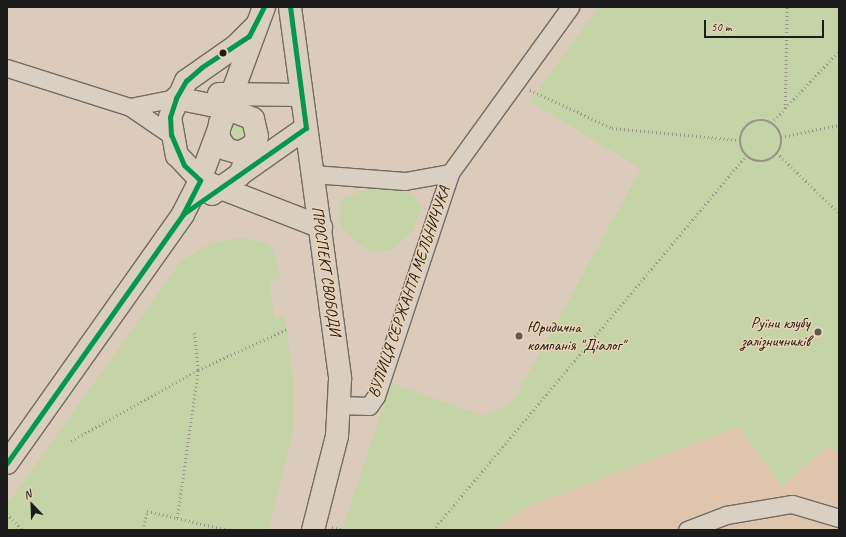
<!DOCTYPE html>
<meta charset="utf-8">
<style>
body{margin:0}
#map{position:relative;width:846px;height:537px;overflow:hidden;background:#dbcbba;font-family:Caveat,sans-serif}
div>[style]{position:absolute}
.built>*{inset:0;background:#dec5ac}
.green>*{inset:0;background:#c5d4a7}
.path>*{height:2.5px;margin-top:-1.25px;transform-origin:0;background:repeating-linear-gradient(90deg,#99928a 0 1px,transparent 0 4px)}
.path>.ring{margin:-1.25px;padding:0;box-sizing:content-box;background:none;border:2.5px solid #99928a;border-radius:50%}
.roads{filter:drop-shadow(1px 0 #726b63) drop-shadow(-1px 0 #726b63) drop-shadow(0 1px #726b63) drop-shadow(0 -1px #726b63)}
.minor>*{height:17px;margin:-8.5px;padding:0 8.5px;transform-origin:8.5px;border-radius:8.5px;background:#d9cfc3}
.major>*{height:22px;margin:-11px;padding:0 11px;transform-origin:11px;border-radius:11px;background:#dacfbf}
.highway>*{height:22px;margin:-11px;padding:0 11px;transform-origin:11px;border-radius:11px;background:#dacfbf}
.bus-1>*{height:5px;margin:-2.5px;padding:0 2.5px;transform-origin:2.5px;border-radius:2.5px;background:#03984c}
.dots>*{width:11px;height:11px;translate:-50% -50%;box-sizing:border-box;border:2px solid #ebd3b3;border-radius:50%}
span{translate:-50% -50%;white-space:nowrap;text-align:center;line-height:1.15;-webkit-text-stroke:3px #ebd3b3;paint-order:stroke}
.street-label{font-size:16px;color:#1c1c1c}
.poi-label{font-size:16px;color:#1c1c1c}
.right{translate:-100% -50%;text-align:right}
.left{translate:0 -50%;text-align:left}
.frame{position:absolute;inset:0;border:8px solid #1c1c1c;pointer-events:none}
.north{position:absolute;left:12px;top:485px;width:40px;height:40px;-webkit-text-stroke:3px #ebd3b3;paint-order:stroke;rotate:337deg;font-size:11px;font-weight:700;line-height:16px;text-align:center;color:#1c1c1c}
.north::after{content:'';display:block;margin:auto;width:14px;height:18px;background:#1c1c1c;clip-path:polygon(50% 0,100% 100%,50% 72%,0 100%)}
.scale{position:absolute;left:704px;top:20px;width:120px;height:18px;box-sizing:border-box;border:2px solid #1c1c1c;border-top:0;padding-left:5px;font-size:12px;line-height:14px;white-space:nowrap;color:#1c1c1c;-webkit-text-stroke:3px #ebd3b3;paint-order:stroke}
</style>
<div id="map">
<div class="built">
<i style="clip-path:polygon(738px 426px,782px 487px,826px 446px,839px 451px,839px 530px,492px 530px,529px 506px)"></i>
</div>
<div class="green">
<i style="clip-path:polygon(599px 7px,839px 7px,839px 451px,826px 447px,782px 487px,738px 427px,529px 506px,492px 530px,342px 530px,391px 383px,484px 416px,512px 403px,641px 169px,530px 101px)"></i>
<i style="clip-path:polygon(243px 120px,248px 139px,236px 142px,229px 136px,230px 123px)"></i>
<i style="clip-path:polygon(374px 187px,413px 194px,421px 208px,411px 233px,390px 251px,368px 251px,344px 231px,339px 221px,341px 199px)"></i>
<i style="clip-path:polygon(241px 237px,266px 243px,273px 248px,280px 280px,269px 282px,275px 318px,285px 316px,293px 379px,293px 431px,268px 530px,7px 530px,7px 505px,182px 260px,212px 243px)"></i>
</div>
<div class="path">
<i style="left:530px;top:90px;width:90px;rotate:24.9deg"></i>
<i style="left:612px;top:128px;width:128px;rotate:5.4deg"></i>
<i style="left:785px;top:108px;width:79px;rotate:-46.5deg"></i>
<i class="ring" style="left:740px;top:120px;width:39.5px;height:39.5px"></i>
<i style="left:771px;top:123px;width:20px;rotate:-45deg"></i>
<i style="left:785px;top:109px;width:102px;rotate:-88.9deg"></i>
<i style="left:781px;top:137px;width:59px;rotate:-11.7deg"></i>
<i style="left:777px;top:153px;width:86px;rotate:44.1deg"></i>
<i style="left:71px;top:441px;width:145px;rotate:-29.2deg"></i>
<i style="left:198px;top:370px;width:98px;rotate:-24.7deg"></i>
<i style="left:7px;top:514px;width:23px;rotate:45deg"></i>
<i style="left:177px;top:518px;width:52px;rotate:13.2deg"></i>
<i style="left:332px;top:527px;width:11px;rotate:15deg"></i>
<i style="left:143px;top:530px;width:19px;rotate:-78deg"></i>
<i style="left:147px;top:511px;width:31px;rotate:13deg"></i>
<i style="left:177px;top:518px;width:149px;rotate:-81.9deg"></i>
<i style="left:198px;top:370px;width:38px;rotate:-96deg"></i>
<i style="left:433px;top:530px;width:488px;rotate:-50.1deg"></i>
</div>
<div class="roads">
<div class="minor">
<i style="left:7px;top:68px;width:129px;rotate:17.6deg"></i>
<i style="left:130px;top:107px;width:50px;rotate:34.3deg"></i>
<i style="left:130px;top:107px;width:47px;rotate:-11.1deg"></i>
<i style="left:313px;top:174px;width:92px;rotate:4.4deg"></i>
<i style="left:405px;top:181px;width:46px;rotate:-10.1deg"></i>
<i style="left:339px;top:405px;width:30px;rotate:2deg"></i>
<i style="left:369px;top:406px;width:12px;rotate:-55deg"></i>
<i style="left:376px;top:396px;width:235px;rotate:-71.6deg"></i>
<i style="left:450px;top:173px;width:205px;rotate:-54.1deg"></i>
<i style="left:687px;top:530px;width:42px;rotate:-21deg"></i>
<i style="left:726px;top:515px;width:67px;rotate:-9.5deg"></i>
<i style="left:792px;top:504px;width:49px;rotate:16.6deg"></i>
</div>
<div class="major">
<i style="left:255px;top:27px;width:27px;rotate:135deg"></i>
<i style="left:236px;top:46px;width:61px;rotate:145deg"></i>
<i style="left:186px;top:81px;width:39px;rotate:114deg"></i>
<i style="left:170px;top:117px;width:39px;rotate:80deg"></i>
<i style="left:177px;top:155px;width:34px;rotate:47deg"></i>
<i style="left:200px;top:180px;width:130px;rotate:21.2deg"></i>
<i style="left:219px;top:94px;width:82px;rotate:0.7deg"></i>
<i style="left:176px;top:98px;width:50px;rotate:11.5deg"></i>
<i style="left:225px;top:108px;width:30px;rotate:21deg"></i>
<i style="left:253px;top:119px;width:18px;rotate:77deg"></i>
<i style="left:257px;top:137px;width:43px;rotate:114.8deg"></i>
<i style="left:220px;top:123px;width:14px;rotate:98deg"></i>
<i style="left:218px;top:137px;width:14px;rotate:56deg"></i>
<i style="left:226px;top:149px;width:14px;rotate:17deg"></i>
<i style="left:239px;top:153px;width:13px;rotate:-27deg"></i>
<i style="left:212px;top:194px;width:115px;rotate:-35.1deg"></i>
<i style="left:7px;top:463px;width:305px;rotate:-54.7deg"></i>
<i style="left:183px;top:214px;width:38px;rotate:-63deg"></i>
<i style="left:200px;top:180px;width:184px;rotate:-69.7deg"></i>
</div>
<div class="highway">
<i style="left:290px;top:7px;width:375px;rotate:82.3deg"></i>
<i style="left:340px;top:379px;width:57px;rotate:93deg"></i>
<i style="left:337px;top:436px;width:97px;rotate:104.3deg"></i>
</div>
</div>
<div class="bus-1">
<i style="left:183px;top:214px;width:150px;rotate:-35deg"></i>
<i style="left:306px;top:128px;width:122px;rotate:-97.5deg"></i>
<i style="left:7px;top:463px;width:305px;rotate:-54.7deg"></i>
<i style="left:183px;top:214px;width:38px;rotate:-63deg"></i>
<i style="left:200px;top:180px;width:22px;rotate:-137deg"></i>
<i style="left:184px;top:165px;width:33px;rotate:-113deg"></i>
<i style="left:171px;top:135px;width:18px;rotate:-93deg"></i>
<i style="left:170px;top:117px;width:20px;rotate:-72deg"></i>
<i style="left:176px;top:98px;width:20px;rotate:-60deg"></i>
<i style="left:186px;top:81px;width:21px;rotate:-41deg"></i>
<i style="left:202px;top:67px;width:56px;rotate:-33.4deg"></i>
<i style="left:249px;top:36px;width:33px;rotate:-63deg"></i>
</div>
<div class="dots">
<i style="left:223px;top:53px;background:#1c1c1c"></i>
<i style="left:818px;top:332px;background:#5f5953"></i>
<i style="left:519px;top:336px;background:#5f5953"></i>
</div>
<div class="street-label">
<span style="left:326px;top:271px;rotate:82deg">ПРОСПЕКТ СВОБОДИ</span>
<span style="left:409px;top:292px;rotate:-71deg">ВУЛИЦЯ СЕРЖАНТА МЕЛЬНИЧУКА</span>
</div>
<div class="poi-label">
<span class="right" style="left:810px;top:332px">Руїни клубу<br>залізничників</span>
<span class="left" style="left:527px;top:336px">Юридична<br>компанія "Діалог"</span>
</div>
<div class="frame"></div>
<div class="north">N</div>
<div class="scale">50 m</div>
</div>
